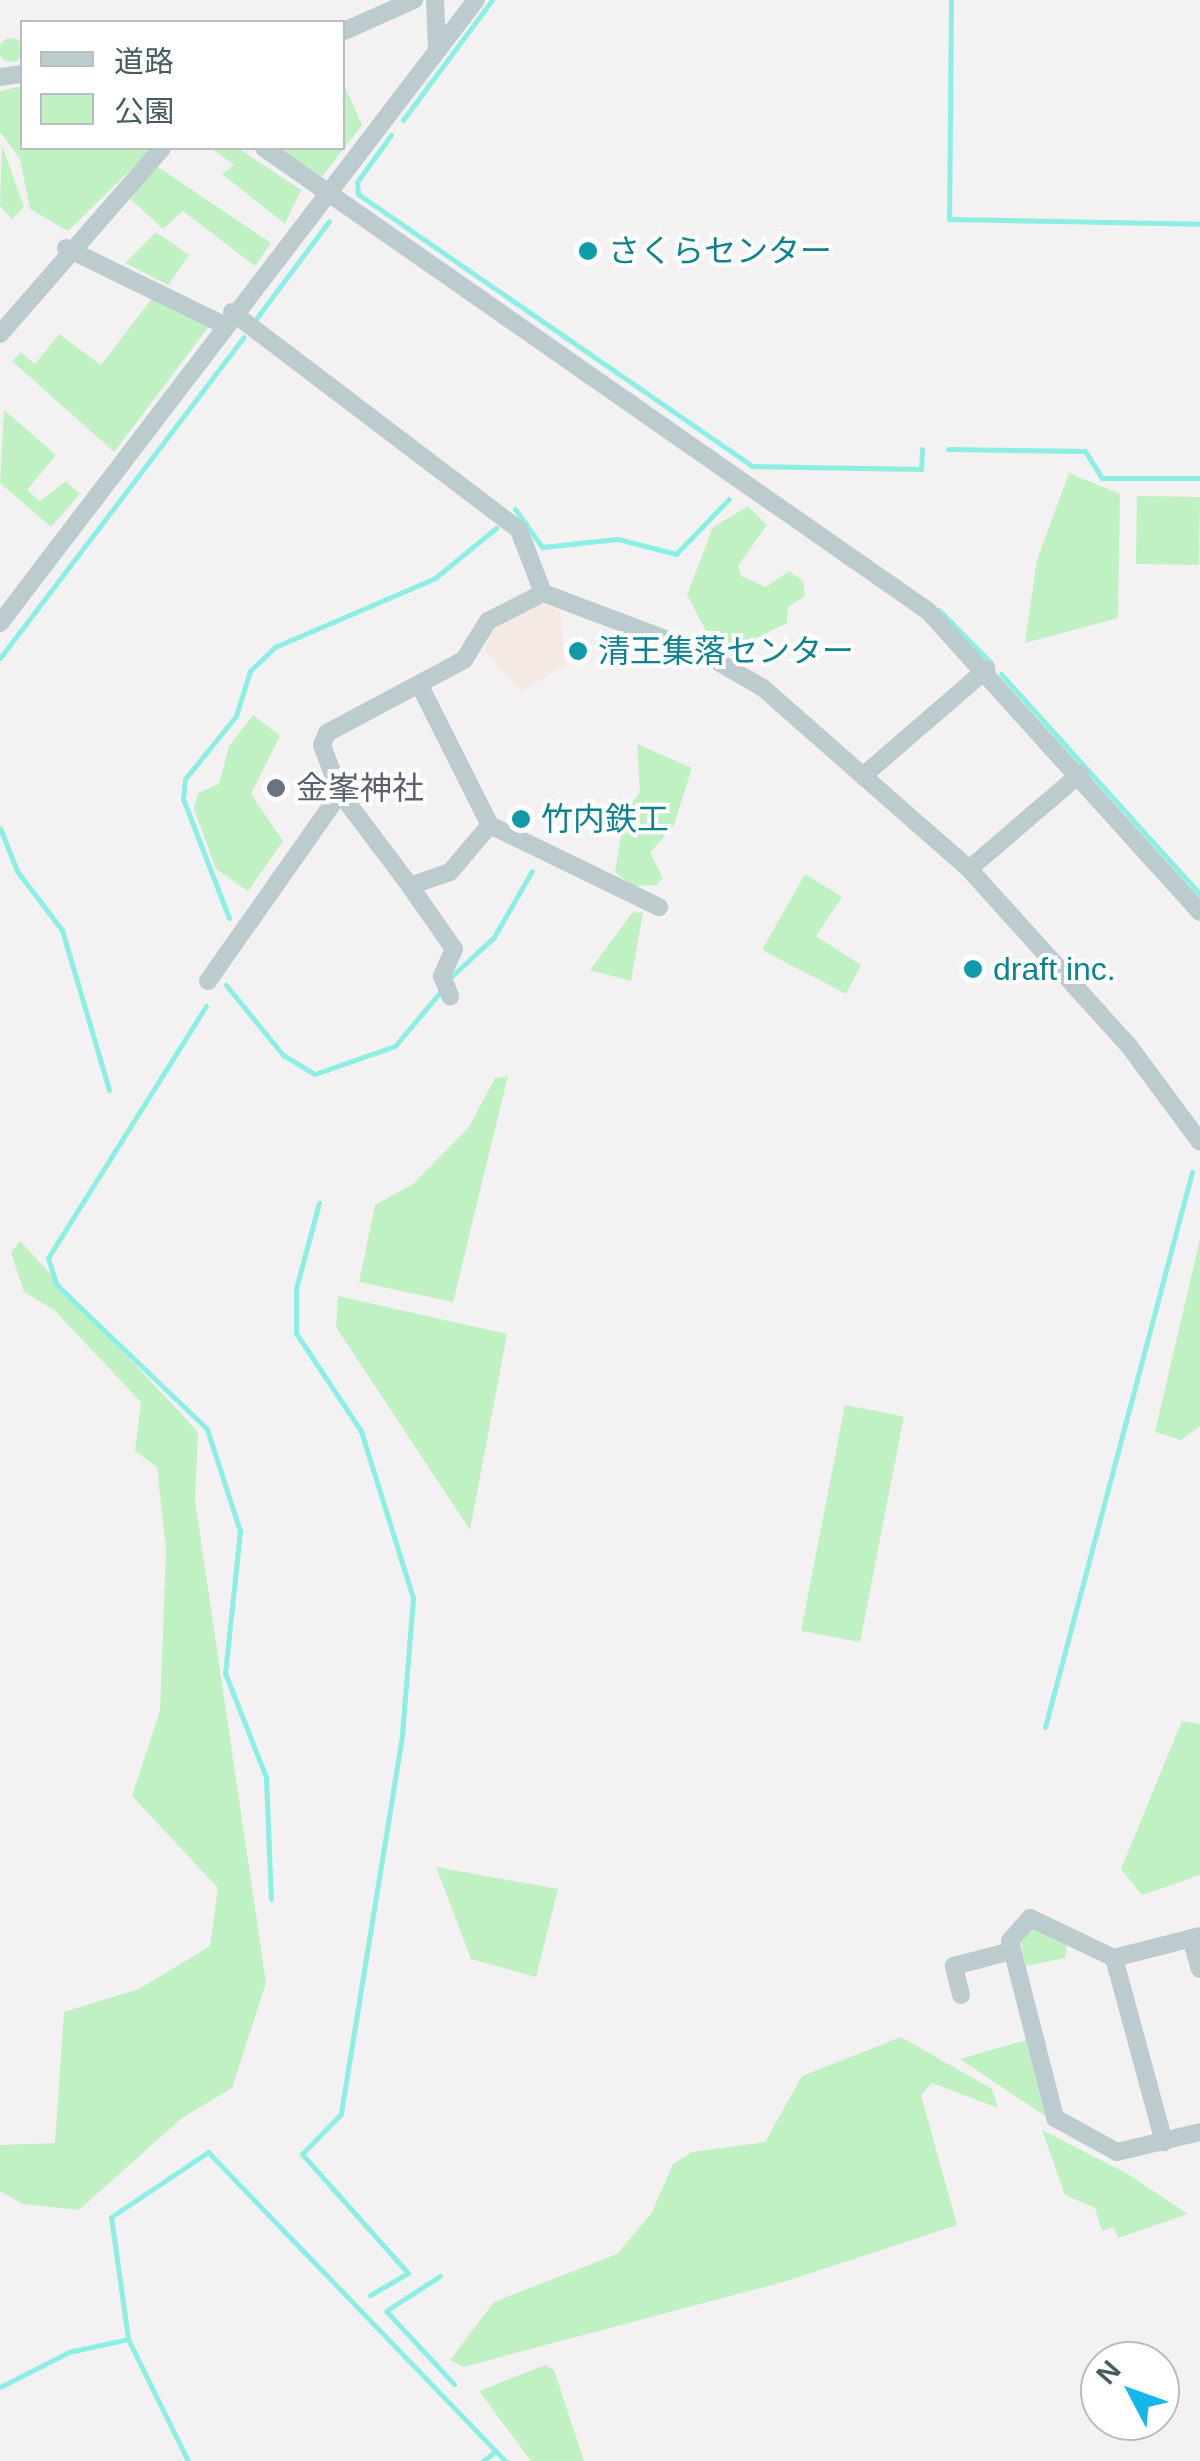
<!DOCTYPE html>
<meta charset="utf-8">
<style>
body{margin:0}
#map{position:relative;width:1200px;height:2461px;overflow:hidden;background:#f4f1f2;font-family:Arial,"Noto Sans JP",sans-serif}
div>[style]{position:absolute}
.green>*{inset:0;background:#c0f1c3;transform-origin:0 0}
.round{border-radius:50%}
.sand>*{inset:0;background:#f4e9e3}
.stream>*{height:5px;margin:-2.5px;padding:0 2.5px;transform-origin:2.5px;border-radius:2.5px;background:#8cefe3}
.minor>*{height:18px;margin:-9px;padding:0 9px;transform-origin:9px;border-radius:9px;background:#bcccce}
.dots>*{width:28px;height:28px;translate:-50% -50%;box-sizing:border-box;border:5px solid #fff;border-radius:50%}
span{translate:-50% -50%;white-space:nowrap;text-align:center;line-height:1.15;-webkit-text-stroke:8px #fff;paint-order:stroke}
.culture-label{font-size:32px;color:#0d838f}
.left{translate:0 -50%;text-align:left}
.worship-label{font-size:32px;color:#5b616d}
.legend{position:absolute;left:20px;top:20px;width:325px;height:130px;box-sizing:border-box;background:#fff;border:2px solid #b6bebf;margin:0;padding:12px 18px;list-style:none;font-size:30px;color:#485c5f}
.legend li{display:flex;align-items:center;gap:20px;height:50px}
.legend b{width:50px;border:2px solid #b6bebf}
.north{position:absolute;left:1080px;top:2341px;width:100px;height:100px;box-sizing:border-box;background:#fff;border:2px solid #b6bebf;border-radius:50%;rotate:311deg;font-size:28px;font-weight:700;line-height:40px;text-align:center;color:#485c5f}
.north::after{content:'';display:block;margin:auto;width:35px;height:45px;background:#15b7ea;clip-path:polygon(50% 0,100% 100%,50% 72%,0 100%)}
</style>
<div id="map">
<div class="green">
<i class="round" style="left:-1px;top:38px;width:24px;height:24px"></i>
<i style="clip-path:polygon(343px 82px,362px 125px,322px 177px,279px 148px,342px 148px)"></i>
<i style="clip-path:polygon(22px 86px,22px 148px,151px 150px,68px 231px,30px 209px,20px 159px,0 132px,0 91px)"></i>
<i style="clip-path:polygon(2px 145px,24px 207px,12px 219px,0 206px)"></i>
<i style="clip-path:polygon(211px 148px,238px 148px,301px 190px,285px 224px,222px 174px,234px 165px)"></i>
<i style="clip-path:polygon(158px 167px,271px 243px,255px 266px,183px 211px,163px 229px,126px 195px)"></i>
<i style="clip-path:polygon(156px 232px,189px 255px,168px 285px,125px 263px)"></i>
<i style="clip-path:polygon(153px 297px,210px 325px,114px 452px,12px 361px,21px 352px,35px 364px,59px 334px,101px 365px)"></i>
<i style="clip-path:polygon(4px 410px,56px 455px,27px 490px,40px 501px,66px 481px,80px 494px,51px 527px,0 483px)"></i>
<i style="clip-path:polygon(1069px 473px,1120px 494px,1118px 618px,1025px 643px,1037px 560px)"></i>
<i style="left:1137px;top:496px;width:63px;height:68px;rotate:1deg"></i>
<i style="clip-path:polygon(748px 506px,767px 525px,738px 566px,741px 576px,766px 587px,789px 571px,803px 581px,805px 596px,788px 607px,787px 623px,752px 640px,744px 660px,716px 650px,687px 595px,713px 527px)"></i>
<i style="clip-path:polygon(253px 715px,280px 736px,251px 794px,283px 841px,248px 891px,216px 869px,194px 809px,198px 793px,219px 784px,229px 746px)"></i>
<i style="clip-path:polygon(637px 744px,692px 768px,674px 825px,650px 853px,663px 878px,656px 885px,633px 886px,615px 872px,625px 812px,640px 792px)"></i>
<i style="clip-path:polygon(805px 874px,842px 897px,816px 936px,861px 965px,846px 994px,762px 950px)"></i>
<i style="clip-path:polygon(643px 912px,631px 981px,590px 970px,632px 913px)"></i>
<i style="clip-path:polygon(508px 1076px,453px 1302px,359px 1282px,375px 1205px,413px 1184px,469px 1127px,495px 1078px)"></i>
<i style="clip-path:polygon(1200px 1239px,1200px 1426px,1181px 1440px,1155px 1432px)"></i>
<i style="clip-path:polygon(20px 1241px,198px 1432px,195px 1500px,266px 1983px,232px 2088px,182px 2118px,79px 2210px,23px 2204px,0 2191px,0 2145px,55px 2143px,64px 2012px,139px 1989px,210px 1946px,218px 1888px,132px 1796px,160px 1711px,166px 1549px,157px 1467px,135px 1451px,141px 1402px,54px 1310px,24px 1292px,11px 1253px)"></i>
<i style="clip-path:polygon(338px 1296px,507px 1334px,470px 1530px,336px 1327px)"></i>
<i style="left:845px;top:1405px;width:60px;height:230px;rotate:11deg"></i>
<i style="clip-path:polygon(1182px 1721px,1200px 1724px,1200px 1875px,1142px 1895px,1121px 1869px)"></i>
<i style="clip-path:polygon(436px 1867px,558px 1889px,536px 1977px,471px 1959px)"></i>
<i style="clip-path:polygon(1034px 1927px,1067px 1944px,1065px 1958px,1026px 1966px,1020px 1939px)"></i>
<i style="clip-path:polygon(901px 2037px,992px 2089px,998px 2108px,932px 2083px,921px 2095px,957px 2225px,787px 2281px,463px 2367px,450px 2360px,494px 2302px,617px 2254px,651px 2214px,673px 2164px,692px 2152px,765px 2142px,802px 2076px)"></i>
<i style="clip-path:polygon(1026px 2040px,1045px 2116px,960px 2059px)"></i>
<i style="clip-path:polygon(1042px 2130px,1126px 2173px,1188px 2214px,1118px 2238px,1114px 2227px,1102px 2231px,1095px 2208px,1065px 2195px)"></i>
<i style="clip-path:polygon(545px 2365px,554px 2370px,584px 2461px,531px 2461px,479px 2391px)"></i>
</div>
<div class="sand">
<i style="clip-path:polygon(537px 602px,561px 611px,565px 665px,521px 692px,484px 650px,497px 622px)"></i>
</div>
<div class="stream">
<i style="left:951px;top:0;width:219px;rotate:90.5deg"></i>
<i style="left:949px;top:219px;width:251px;rotate:1.1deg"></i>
<i style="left:403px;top:120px;width:149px;rotate:-53.4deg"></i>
<i style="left:391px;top:135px;width:58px;rotate:125.9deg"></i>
<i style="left:357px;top:182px;width:12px;rotate:85deg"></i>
<i style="left:358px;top:194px;width:479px;rotate:34.6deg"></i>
<i style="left:752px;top:466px;width:169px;rotate:1deg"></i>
<i style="left:921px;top:469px;width:20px;rotate:-87deg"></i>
<i style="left:256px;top:319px;width:122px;rotate:-53.3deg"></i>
<i style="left:948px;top:449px;width:137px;rotate:0.8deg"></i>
<i style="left:1085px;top:451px;width:32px;rotate:58deg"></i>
<i style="left:1102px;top:478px;width:98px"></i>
<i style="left:515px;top:509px;width:47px;rotate:54.6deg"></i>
<i style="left:542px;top:547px;width:76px;rotate:-6deg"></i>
<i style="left:618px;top:539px;width:60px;rotate:14.5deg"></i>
<i style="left:676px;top:554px;width:76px;rotate:-46.1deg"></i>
<i style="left:939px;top:610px;width:74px;rotate:45.5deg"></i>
<i style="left:0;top:658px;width:403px;rotate:-52.8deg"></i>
<i style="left:1001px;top:674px;width:297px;rotate:47.9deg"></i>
<i style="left:0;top:828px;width:46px;rotate:68.4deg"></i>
<i style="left:17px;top:871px;width:74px;rotate:52.7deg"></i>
<i style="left:62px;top:930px;width:167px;rotate:73.6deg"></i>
<i style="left:229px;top:918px;width:128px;rotate:-111.1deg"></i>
<i style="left:183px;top:799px;width:20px;rotate:-84deg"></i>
<i style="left:185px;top:779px;width:81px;rotate:-51deg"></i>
<i style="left:236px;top:716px;width:47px;rotate:-72.7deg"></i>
<i style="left:250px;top:671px;width:35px;rotate:-44deg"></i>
<i style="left:275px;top:647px;width:174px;rotate:-23.3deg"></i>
<i style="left:435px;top:578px;width:79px;rotate:-39.3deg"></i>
<i style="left:451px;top:977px;width:59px;rotate:-42.9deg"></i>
<i style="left:494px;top:937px;width:76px;rotate:-60.1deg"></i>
<i style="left:226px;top:985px;width:90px;rotate:50.8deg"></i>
<i style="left:283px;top:1055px;width:37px;rotate:31deg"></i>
<i style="left:315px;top:1074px;width:85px;rotate:-19.3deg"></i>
<i style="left:395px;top:1046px;width:72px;rotate:-50.1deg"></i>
<i style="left:206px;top:1006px;width:297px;rotate:122.1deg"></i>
<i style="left:48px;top:1258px;width:28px;rotate:72deg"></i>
<i style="left:57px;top:1285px;width:208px;rotate:43.8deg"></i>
<i style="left:207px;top:1429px;width:107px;rotate:72.1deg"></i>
<i style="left:240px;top:1531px;width:143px;rotate:96deg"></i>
<i style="left:225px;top:1673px;width:112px;rotate:68.5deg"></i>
<i style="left:266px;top:1777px;width:122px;rotate:87.7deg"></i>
<i style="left:319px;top:1203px;width:88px;rotate:105.1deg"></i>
<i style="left:296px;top:1288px;width:45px;rotate:90deg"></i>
<i style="left:296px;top:1333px;width:118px;rotate:56.4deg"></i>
<i style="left:361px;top:1431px;width:175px;rotate:72.7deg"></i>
<i style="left:413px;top:1598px;width:138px;rotate:94.6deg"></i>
<i style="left:402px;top:1736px;width:383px;rotate:99.2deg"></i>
<i style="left:341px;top:2114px;width:56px;rotate:134.3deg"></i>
<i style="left:302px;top:2154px;width:159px;rotate:48.3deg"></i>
<i style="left:408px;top:2273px;width:44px;rotate:149.9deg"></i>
<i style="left:1045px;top:1727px;width:574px;rotate:-75.17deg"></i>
<i style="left:440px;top:2276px;width:64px;rotate:147.1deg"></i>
<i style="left:386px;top:2311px;width:100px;rotate:47deg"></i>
<i style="left:128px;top:2339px;width:123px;rotate:-97.9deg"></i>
<i style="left:111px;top:2217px;width:117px;rotate:-33.8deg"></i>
<i style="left:208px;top:2152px;width:429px;rotate:46.1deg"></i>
<i style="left:0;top:2387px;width:77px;rotate:-26.9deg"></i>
<i style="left:69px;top:2352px;width:60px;rotate:-12.4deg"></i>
<i style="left:128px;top:2339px;width:136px;rotate:63.8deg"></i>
<i style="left:483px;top:2461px;width:16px;rotate:-38deg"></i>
</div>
<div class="minor">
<i style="left:435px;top:0;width:48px;rotate:87.6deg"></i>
<i style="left:342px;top:32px;width:79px;rotate:-24deg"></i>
<i style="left:0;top:77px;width:22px;rotate:-8deg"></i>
<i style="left:264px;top:148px;width:809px;rotate:34.89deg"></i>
<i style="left:928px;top:611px;width:406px;rotate:47.9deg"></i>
<i style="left:66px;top:248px;width:174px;rotate:26deg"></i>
<i style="left:232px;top:312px;width:360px;rotate:37.2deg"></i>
<i style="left:519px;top:530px;width:67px;rotate:69.1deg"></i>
<i style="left:543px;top:593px;width:171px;rotate:20.6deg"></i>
<i style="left:703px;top:653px;width:69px;rotate:30.3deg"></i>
<i style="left:763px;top:688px;width:274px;rotate:41.3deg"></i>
<i style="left:969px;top:869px;width:239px;rotate:47.9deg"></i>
<i style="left:1129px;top:1046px;width:119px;rotate:53.5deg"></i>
<i style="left:0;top:334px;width:247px;rotate:-48.9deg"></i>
<i style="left:0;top:623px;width:784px;rotate:-52.62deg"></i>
<i style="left:419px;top:684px;width:158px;rotate:63.3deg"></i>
<i style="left:490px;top:825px;width:188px;rotate:25.9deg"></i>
<i style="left:864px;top:775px;width:162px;rotate:-40.8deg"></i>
<i style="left:340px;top:793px;width:116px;rotate:53deg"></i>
<i style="left:410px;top:886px;width:42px;rotate:-19.3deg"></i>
<i style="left:450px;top:872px;width:62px;rotate:-49.6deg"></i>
<i style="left:969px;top:869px;width:146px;rotate:-40.6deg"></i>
<i style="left:410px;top:886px;width:77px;rotate:55.1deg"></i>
<i style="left:454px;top:949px;width:30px;rotate:114deg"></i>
<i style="left:442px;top:976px;width:22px;rotate:68deg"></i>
<i style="left:208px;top:981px;width:230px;rotate:-54.9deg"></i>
<i style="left:340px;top:793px;width:51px;rotate:-110.6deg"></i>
<i style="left:322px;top:745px;width:13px;rotate:-67deg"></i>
<i style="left:327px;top:733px;width:155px;rotate:-28.1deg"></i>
<i style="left:464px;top:660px;width:46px;rotate:-58.4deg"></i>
<i style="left:488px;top:621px;width:62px;rotate:-27deg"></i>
<i style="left:1200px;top:1936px;width:89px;rotate:165.7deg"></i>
<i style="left:1114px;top:1958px;width:93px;rotate:-154.5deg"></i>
<i style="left:1030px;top:1918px;width:30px;rotate:131deg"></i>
<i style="left:1010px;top:1941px;width:183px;rotate:75.7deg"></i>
<i style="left:1055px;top:2118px;width:71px;rotate:28.7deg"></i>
<i style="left:1117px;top:2152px;width:85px;rotate:-13.5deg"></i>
<i style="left:1191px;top:1938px;width:32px;rotate:74deg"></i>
<i style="left:1114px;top:1958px;width:191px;rotate:74.8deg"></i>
<i style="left:961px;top:1995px;width:30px;rotate:-104deg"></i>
<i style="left:954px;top:1966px;width:59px;rotate:-14.7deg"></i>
</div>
<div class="dots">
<i style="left:588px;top:251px;background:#0f9aa8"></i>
<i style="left:578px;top:651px;background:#0f9aa8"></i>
<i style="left:276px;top:788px;background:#6b7280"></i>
<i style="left:521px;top:819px;background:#0f9aa8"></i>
<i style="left:973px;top:969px;background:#0f9aa8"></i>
</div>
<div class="culture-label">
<span class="left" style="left:608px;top:251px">さくらセンター</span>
<span class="left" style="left:598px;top:651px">清王集落センター</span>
<span class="left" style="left:541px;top:819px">竹内鉄工</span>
<span class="left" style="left:993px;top:969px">draft inc.</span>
</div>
<div class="worship-label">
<span class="left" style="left:296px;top:788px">金峯神社</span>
</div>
<ul class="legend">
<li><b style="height:12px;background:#bcccce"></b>道路</li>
<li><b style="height:28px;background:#c0f1c3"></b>公園</li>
</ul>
<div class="north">N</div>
</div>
